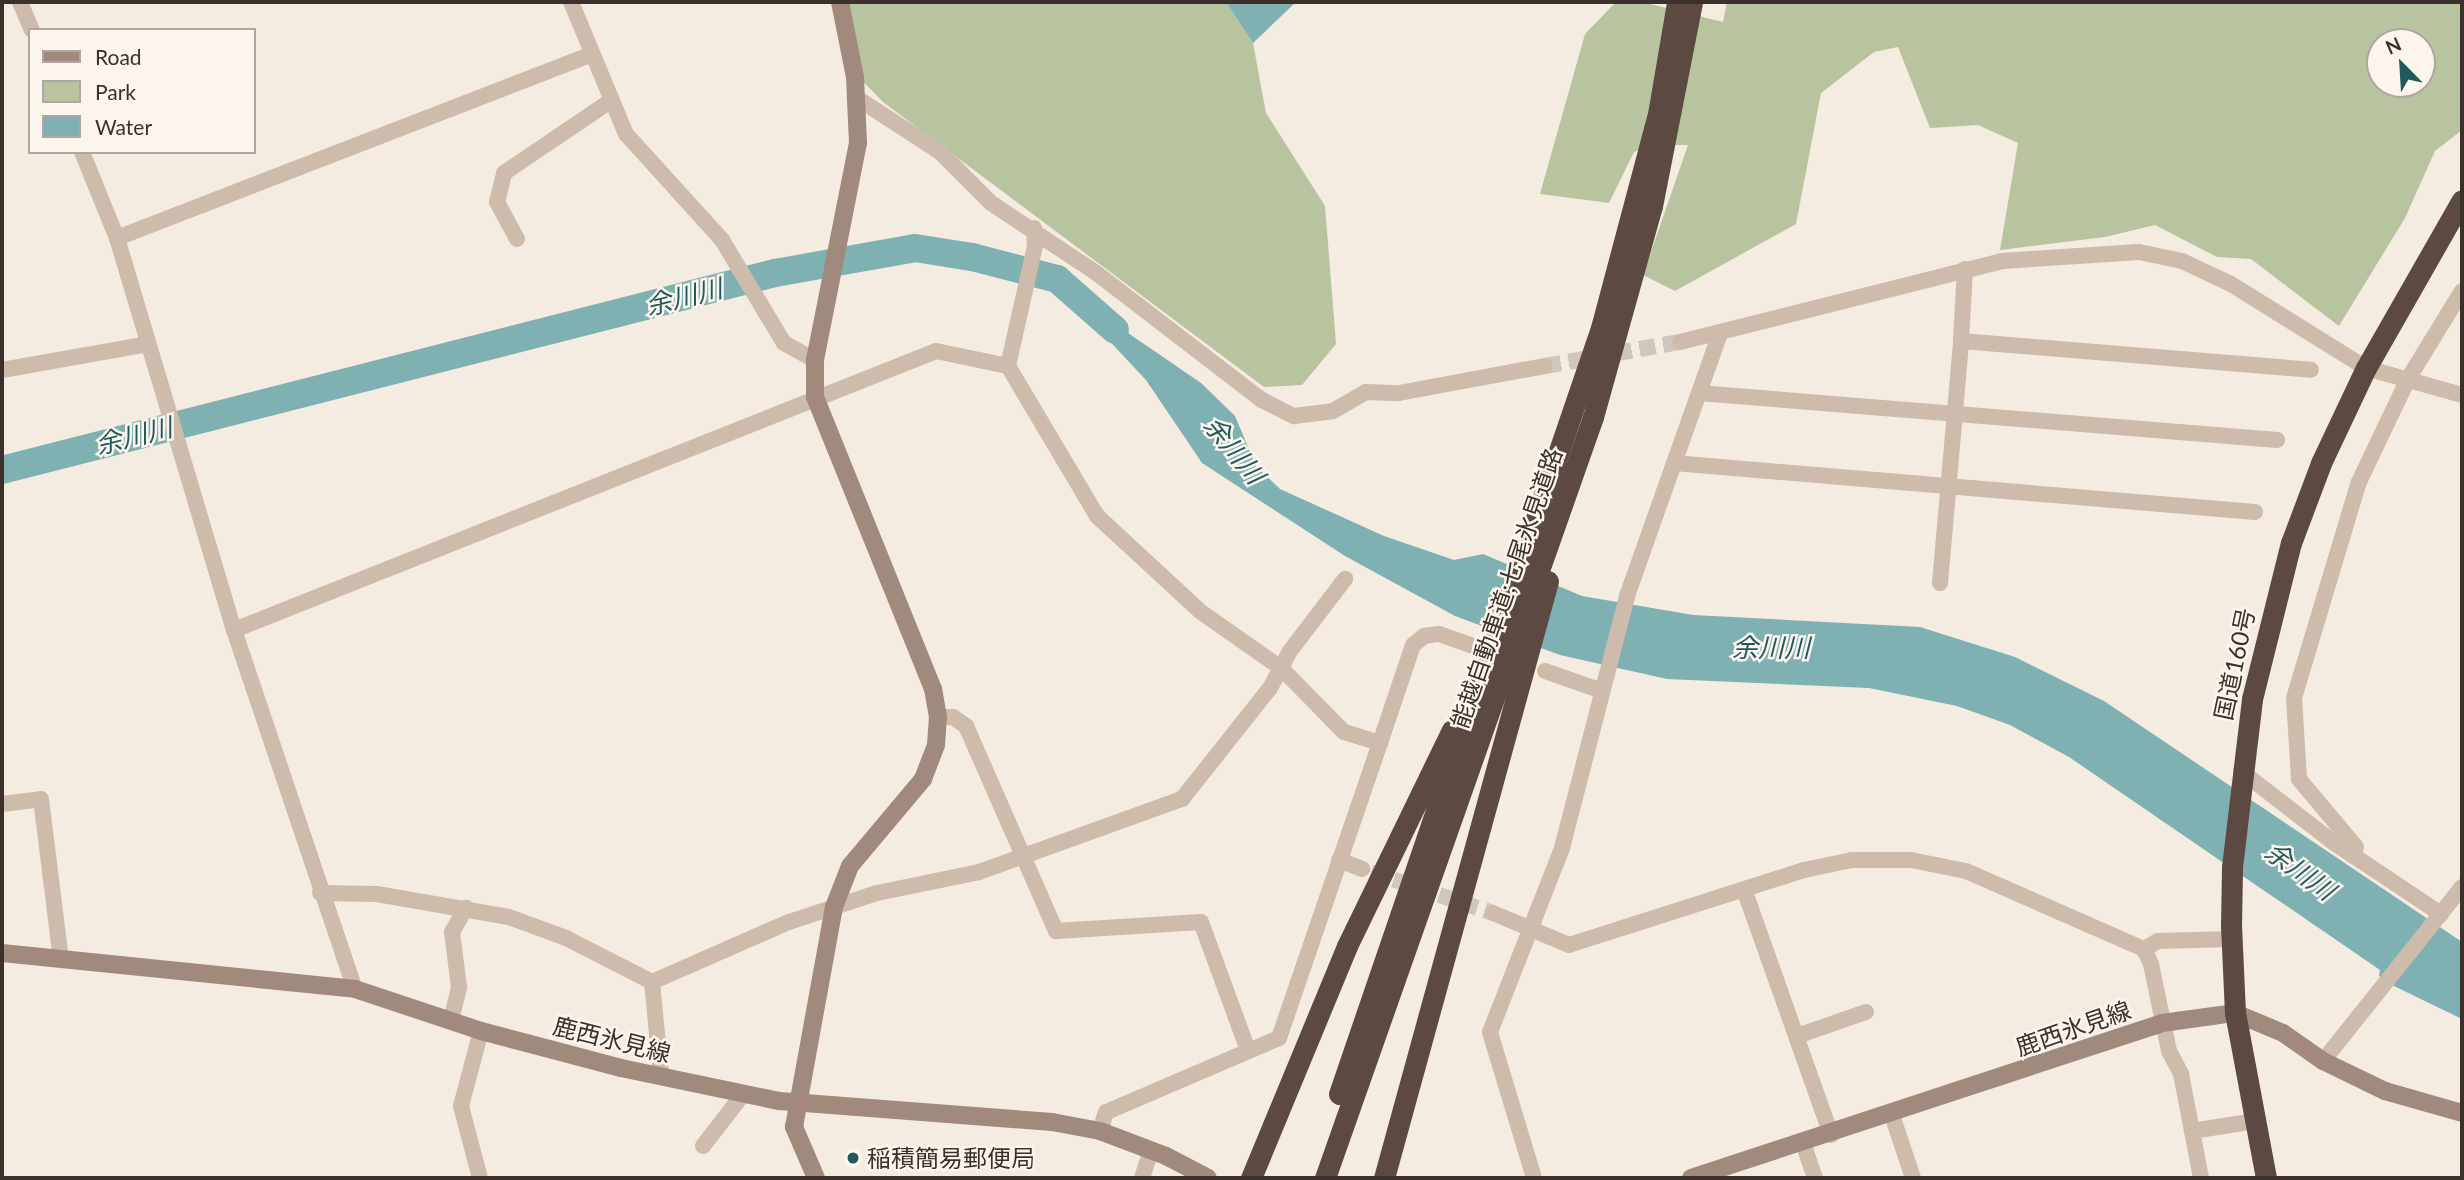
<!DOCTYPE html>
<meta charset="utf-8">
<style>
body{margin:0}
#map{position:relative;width:2464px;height:1180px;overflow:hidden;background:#f4ebe1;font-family:Lato,"Noto Sans JP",sans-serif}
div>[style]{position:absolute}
.green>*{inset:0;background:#b8c4a0}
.water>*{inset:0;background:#7fb0b2}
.river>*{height:28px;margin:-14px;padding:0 14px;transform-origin:14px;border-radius:14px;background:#7fb0b2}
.street-tunnel>*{height:16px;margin-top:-8px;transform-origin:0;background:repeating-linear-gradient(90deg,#cfc6bd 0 16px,transparent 0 24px)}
.street>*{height:16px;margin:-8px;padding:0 8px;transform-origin:8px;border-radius:8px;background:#cdbbac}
.secondary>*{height:18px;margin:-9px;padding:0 9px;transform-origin:9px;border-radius:9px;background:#a18a7d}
.highway>*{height:21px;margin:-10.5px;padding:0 10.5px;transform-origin:10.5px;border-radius:10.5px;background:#5c4a42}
.dots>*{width:19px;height:19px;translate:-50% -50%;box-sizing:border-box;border:4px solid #fbf5ee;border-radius:50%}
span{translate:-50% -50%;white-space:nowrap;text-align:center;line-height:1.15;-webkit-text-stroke:5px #fbf5ee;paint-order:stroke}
.street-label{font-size:24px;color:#3b302b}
.poi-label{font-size:24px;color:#3b302b}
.left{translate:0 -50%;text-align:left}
.water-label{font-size:26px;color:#1f5a5e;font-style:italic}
.frame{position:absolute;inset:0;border:4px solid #3b302b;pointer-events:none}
.legend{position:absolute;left:28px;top:28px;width:228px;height:126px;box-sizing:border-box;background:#fbf5ee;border:2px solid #aea6a0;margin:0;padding:9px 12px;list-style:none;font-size:21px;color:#3b302b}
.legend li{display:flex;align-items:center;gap:14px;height:35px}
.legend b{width:35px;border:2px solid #aea6a0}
.north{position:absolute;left:2366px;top:28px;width:70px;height:70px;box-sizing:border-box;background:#fbf5ee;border:2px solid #aea6a0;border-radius:50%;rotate:336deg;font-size:19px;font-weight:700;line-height:28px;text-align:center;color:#3b302b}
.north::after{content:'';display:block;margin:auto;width:24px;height:32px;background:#1f5a5e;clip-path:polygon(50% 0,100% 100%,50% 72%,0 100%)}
</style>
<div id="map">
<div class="green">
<i style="clip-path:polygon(848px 2px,1226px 2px,1253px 43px,1266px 113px,1325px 206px,1336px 344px,1302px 385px,1264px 387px,883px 102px,849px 67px)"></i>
<i style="clip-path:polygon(evenodd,1616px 2px,1642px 2px,1723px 22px,1727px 2px,2462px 2px,2462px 130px,2435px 151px,2405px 218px,2339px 326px,2251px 259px,2217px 257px,2155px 225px,2105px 237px,2000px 250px,2018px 143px,1978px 125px,1930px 128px,1898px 47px,1874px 52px,1821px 93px,1796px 224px,1675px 291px,1643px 275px,1688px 145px,1650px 145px,1634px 152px,1609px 203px,1540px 194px,1585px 34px,1616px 2px,2380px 42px,2422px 42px,2422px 84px,2380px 84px,2380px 42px)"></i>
</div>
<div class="water">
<i style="clip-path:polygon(1226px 2px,1296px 2px,1253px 43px)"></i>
<i style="clip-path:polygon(1055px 283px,1201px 383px,1235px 416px,1256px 466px,1280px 489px,1384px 536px,1454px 560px,1483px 554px,1582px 596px,1693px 615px,1920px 627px,2015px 657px,2104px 701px,2462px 942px,2462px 1019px,2396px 987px,2379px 976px,2380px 970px,2069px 757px,2010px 725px,1957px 706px,1869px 688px,1667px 679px,1560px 655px,1455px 616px,1345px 556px,1202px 463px,1146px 380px)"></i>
</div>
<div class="river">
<i style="left:2px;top:470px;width:798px;rotate:-14.3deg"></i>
<i style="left:775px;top:273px;width:142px;rotate:-10.1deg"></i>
<i style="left:915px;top:248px;width:58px;rotate:9deg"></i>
<i style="left:972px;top:257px;width:88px;rotate:14.5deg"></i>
<i style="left:1057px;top:279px;width:77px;rotate:41.3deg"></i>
</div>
<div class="street-tunnel">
<i style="left:1545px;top:366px;width:137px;rotate:-10.1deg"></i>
<i style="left:1371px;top:872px;width:129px;rotate:18.6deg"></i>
</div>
<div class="street">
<i style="left:20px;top:2px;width:30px;rotate:67deg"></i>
<i style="left:571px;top:2px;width:143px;rotate:67.4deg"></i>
<i style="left:626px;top:134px;width:143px;rotate:47.8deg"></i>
<i style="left:722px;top:240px;width:120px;rotate:59deg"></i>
<i style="left:784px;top:343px;width:35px;rotate:29deg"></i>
<i style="left:857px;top:98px;width:99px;rotate:33deg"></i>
<i style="left:940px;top:152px;width:72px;rotate:45deg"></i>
<i style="left:991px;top:203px;width:125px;rotate:33.6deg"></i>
<i style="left:1095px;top:272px;width:210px;rotate:37.5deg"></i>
<i style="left:1262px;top:400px;width:36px;rotate:27deg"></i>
<i style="left:1294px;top:416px;width:39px;rotate:-7deg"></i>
<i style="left:1333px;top:411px;width:38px;rotate:-30deg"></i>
<i style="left:1366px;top:392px;width:33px;rotate:2deg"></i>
<i style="left:1399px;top:393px;width:148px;rotate:-10.5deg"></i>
<i style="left:82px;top:152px;width:93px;rotate:67.9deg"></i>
<i style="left:117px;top:238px;width:409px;rotate:73.4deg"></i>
<i style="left:234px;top:630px;width:379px;rotate:71.4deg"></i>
<i style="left:1034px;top:228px;width:18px;rotate:87deg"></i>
<i style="left:1035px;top:246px;width:123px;rotate:102.7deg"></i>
<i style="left:1008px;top:366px;width:174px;rotate:59.3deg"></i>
<i style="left:1097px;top:516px;width:142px;rotate:42.7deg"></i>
<i style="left:1201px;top:612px;width:98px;rotate:35deg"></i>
<i style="left:1281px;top:668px;width:90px;rotate:45.5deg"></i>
<i style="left:1344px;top:732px;width:38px;rotate:17deg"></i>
<i style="left:1380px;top:743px;width:312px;rotate:108.9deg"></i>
<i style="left:1279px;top:1038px;width:188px;rotate:156.8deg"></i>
<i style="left:1106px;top:1112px;width:20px;rotate:108deg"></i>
<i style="left:117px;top:238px;width:509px;rotate:-21.17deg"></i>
<i style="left:517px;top:239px;width:42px;rotate:-118.4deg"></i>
<i style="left:497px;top:202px;width:30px;rotate:-76deg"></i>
<i style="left:504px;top:173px;width:130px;rotate:-34.1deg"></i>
<i style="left:1965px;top:269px;width:72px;rotate:93.2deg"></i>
<i style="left:1961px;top:341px;width:351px;rotate:4.7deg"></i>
<i style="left:1680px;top:342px;width:332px;rotate:-14.1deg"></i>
<i style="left:2002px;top:261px;width:137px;rotate:-3.8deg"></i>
<i style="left:2139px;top:252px;width:44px;rotate:11.8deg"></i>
<i style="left:2182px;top:261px;width:54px;rotate:25.1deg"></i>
<i style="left:2231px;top:284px;width:159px;rotate:31.9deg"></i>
<i style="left:2366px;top:368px;width:100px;rotate:15.7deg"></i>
<i style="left:2px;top:370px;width:148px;rotate:-10.1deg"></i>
<i style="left:1699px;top:393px;width:580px;rotate:4.65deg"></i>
<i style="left:1674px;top:463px;width:583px;rotate:4.82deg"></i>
<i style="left:1940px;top:583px;width:243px;rotate:-85deg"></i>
<i style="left:234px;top:630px;width:755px;rotate:-21.67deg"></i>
<i style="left:936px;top:351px;width:74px;rotate:11.8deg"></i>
<i style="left:1545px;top:671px;width:60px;rotate:19.3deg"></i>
<i style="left:938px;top:717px;width:15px"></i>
<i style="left:953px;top:717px;width:16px;rotate:35deg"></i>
<i style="left:966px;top:726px;width:224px;rotate:66.3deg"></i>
<i style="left:1056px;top:931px;width:145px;rotate:-3.6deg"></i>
<i style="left:1201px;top:922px;width:134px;rotate:69.9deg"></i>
<i style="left:1380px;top:743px;width:103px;rotate:-71.4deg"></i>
<i style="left:1413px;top:645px;width:14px;rotate:-39deg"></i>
<i style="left:1424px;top:636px;width:15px;rotate:-8deg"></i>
<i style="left:1439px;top:634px;width:49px;rotate:19.2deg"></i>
<i style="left:2241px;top:771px;width:116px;rotate:37.7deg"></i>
<i style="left:2333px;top:842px;width:130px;rotate:33.7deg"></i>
<i style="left:2px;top:804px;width:39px;rotate:-7deg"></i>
<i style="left:41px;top:799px;width:161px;rotate:82.9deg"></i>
<i style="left:2353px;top:856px;width:9px;rotate:-72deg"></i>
<i style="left:2356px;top:847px;width:89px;rotate:-130deg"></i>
<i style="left:2299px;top:779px;width:81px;rotate:-93.5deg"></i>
<i style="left:2294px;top:698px;width:223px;rotate:-73.3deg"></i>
<i style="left:2358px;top:484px;width:116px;rotate:-64.5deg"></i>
<i style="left:2408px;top:379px;width:103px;rotate:-58.5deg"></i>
<i style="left:1339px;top:860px;width:25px;rotate:21deg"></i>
<i style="left:1744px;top:889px;width:261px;rotate:70.5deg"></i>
<i style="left:320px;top:893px;width:57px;rotate:1deg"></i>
<i style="left:377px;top:894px;width:134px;rotate:9.9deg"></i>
<i style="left:509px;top:917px;width:61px;rotate:20.2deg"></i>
<i style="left:566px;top:938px;width:97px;rotate:27.1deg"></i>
<i style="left:652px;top:982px;width:150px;rotate:-23.7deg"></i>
<i style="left:789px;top:922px;width:93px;rotate:-18.2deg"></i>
<i style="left:877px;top:893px;width:104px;rotate:-11.6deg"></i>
<i style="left:979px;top:872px;width:216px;rotate:-19.8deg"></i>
<i style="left:1182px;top:799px;width:142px;rotate:-51.6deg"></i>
<i style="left:1270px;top:688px;width:42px;rotate:-61.6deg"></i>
<i style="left:1290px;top:651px;width:91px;rotate:-52.6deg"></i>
<i style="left:1493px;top:913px;width:82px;rotate:22.8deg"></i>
<i style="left:1569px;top:945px;width:247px;rotate:-17.7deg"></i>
<i style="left:1804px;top:870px;width:49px;rotate:-11.8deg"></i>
<i style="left:1852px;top:860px;width:59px"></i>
<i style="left:1911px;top:860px;width:56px;rotate:11.3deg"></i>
<i style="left:1966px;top:871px;width:194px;rotate:23.7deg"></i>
<i style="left:2144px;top:949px;width:17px;rotate:65deg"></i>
<i style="left:2151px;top:964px;width:89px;rotate:78.3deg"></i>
<i style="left:2169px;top:1051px;width:26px;rotate:62deg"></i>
<i style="left:2181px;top:1074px;width:106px;rotate:79.1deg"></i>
<i style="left:2144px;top:949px;width:16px;rotate:-30deg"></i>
<i style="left:2158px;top:941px;width:73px;rotate:-1.6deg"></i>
<i style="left:652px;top:982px;width:94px;rotate:84.5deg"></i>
<i style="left:451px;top:1020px;width:34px;rotate:-76deg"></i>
<i style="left:459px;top:987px;width:55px;rotate:-97.3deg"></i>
<i style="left:452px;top:932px;width:28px;rotate:-60deg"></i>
<i style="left:1797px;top:1036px;width:73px;rotate:-19.2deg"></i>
<i style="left:2323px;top:1061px;width:223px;rotate:-51.4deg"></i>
<i style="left:1892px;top:1115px;width:66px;rotate:71.6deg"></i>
<i style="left:2192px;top:1131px;width:64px;rotate:-9deg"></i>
<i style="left:1803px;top:1143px;width:37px;rotate:71deg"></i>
<i style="left:703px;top:1146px;width:67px;rotate:-52.3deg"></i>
<i style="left:480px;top:1178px;width:74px;rotate:-104.8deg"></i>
<i style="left:461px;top:1106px;width:78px;rotate:-75.1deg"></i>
<i style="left:1142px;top:1178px;width:29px;rotate:-72deg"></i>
<i style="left:1534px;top:1178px;width:152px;rotate:-106.8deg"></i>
<i style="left:1490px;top:1032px;width:198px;rotate:-68.6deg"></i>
<i style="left:1562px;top:848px;width:260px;rotate:-75.5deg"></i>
<i style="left:1627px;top:596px;width:279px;rotate:-70.5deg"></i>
</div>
<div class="secondary">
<i style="left:2px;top:953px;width:355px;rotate:5.8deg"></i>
<i style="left:355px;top:989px;width:133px;rotate:18.4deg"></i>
<i style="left:481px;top:1031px;width:145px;rotate:14.8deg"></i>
<i style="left:621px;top:1068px;width:161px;rotate:11.8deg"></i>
<i style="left:779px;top:1101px;width:274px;rotate:4.4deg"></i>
<i style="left:1052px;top:1122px;width:49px;rotate:10.6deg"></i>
<i style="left:1100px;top:1131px;width:71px;rotate:20.7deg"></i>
<i style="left:1166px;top:1156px;width:47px;rotate:27.6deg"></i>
<i style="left:816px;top:1178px;width:56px;rotate:-113.3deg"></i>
<i style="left:794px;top:1127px;width:224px;rotate:-79.7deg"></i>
<i style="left:834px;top:907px;width:44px;rotate:-68.7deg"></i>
<i style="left:850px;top:866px;width:114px;rotate:-50deg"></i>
<i style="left:923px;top:779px;width:36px;rotate:-69deg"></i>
<i style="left:936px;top:745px;width:28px;rotate:-86deg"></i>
<i style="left:938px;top:717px;width:28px;rotate:-100deg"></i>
<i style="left:933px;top:689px;width:315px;rotate:-112deg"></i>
<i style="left:815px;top:397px;width:37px;rotate:-90deg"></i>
<i style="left:815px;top:360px;width:221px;rotate:-78.8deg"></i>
<i style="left:858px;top:143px;width:66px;rotate:-92.6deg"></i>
<i style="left:855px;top:77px;width:76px;rotate:-101.3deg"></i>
<i style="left:1691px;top:1178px;width:496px;rotate:-18.2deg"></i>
<i style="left:2162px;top:1023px;width:74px;rotate:-7.8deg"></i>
<i style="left:2235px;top:1013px;width:52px;rotate:22.6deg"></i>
<i style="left:2283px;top:1033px;width:49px;rotate:35deg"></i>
<i style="left:2323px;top:1061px;width:69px;rotate:25.8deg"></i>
<i style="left:2385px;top:1091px;width:80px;rotate:15.9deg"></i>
</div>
<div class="highway">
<i style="left:1339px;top:1094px;width:810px;rotate:-71.12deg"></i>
<i style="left:1601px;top:328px;width:221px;rotate:-75.1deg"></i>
<i style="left:1658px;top:114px;width:113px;rotate:-80.3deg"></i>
<i style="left:1251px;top:1178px;width:251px;rotate:-67.5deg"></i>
<i style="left:1347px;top:946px;width:240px;rotate:-64.1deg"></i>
<i style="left:1325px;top:1178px;width:807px;rotate:-70.6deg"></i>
<i style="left:1593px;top:417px;width:219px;rotate:-74.4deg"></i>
<i style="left:1652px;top:206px;width:208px;rotate:-78.9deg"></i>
<i style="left:1384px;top:1178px;width:619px;rotate:-74.64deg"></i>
<i style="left:2266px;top:1178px;width:168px;rotate:-100.6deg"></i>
<i style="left:2235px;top:1013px;width:87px;rotate:-92.6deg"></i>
<i style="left:2231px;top:926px;width:59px;rotate:-89deg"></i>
<i style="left:2232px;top:867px;width:169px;rotate:-83.2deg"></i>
<i style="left:2252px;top:699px;width:161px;rotate:-76deg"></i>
<i style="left:2291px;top:543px;width:85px;rotate:-69.4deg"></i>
<i style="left:2321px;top:463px;width:105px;rotate:-64.7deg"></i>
<i style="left:2366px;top:368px;width:193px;rotate:-60.3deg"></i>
</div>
<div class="dots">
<i style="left:853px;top:1158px;background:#1f5a5e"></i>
</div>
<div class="street-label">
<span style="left:1506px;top:588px;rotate:-71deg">能越自動車道;七尾氷見道路</span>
<span style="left:2234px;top:664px;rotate:-78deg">国道160号</span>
<span style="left:2073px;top:1028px;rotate:-19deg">鹿西氷見線</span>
<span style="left:612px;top:1039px;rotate:14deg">鹿西氷見線</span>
</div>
<div class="poi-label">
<span class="left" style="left:867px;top:1158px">稲積簡易郵便局</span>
</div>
<div class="water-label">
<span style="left:684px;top:297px;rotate:-14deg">余川川</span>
<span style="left:134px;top:436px;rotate:-14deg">余川川</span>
<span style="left:1234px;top:450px;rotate:51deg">余川川</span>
<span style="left:1771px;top:648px">余川川</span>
<span style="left:2300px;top:871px;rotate:36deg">余川川</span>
</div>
<div class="frame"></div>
<ul class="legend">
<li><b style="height:9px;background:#a18a7d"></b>Road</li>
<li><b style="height:19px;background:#b8c4a0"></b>Park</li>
<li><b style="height:19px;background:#7fb0b2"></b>Water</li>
</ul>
<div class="north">N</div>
</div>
